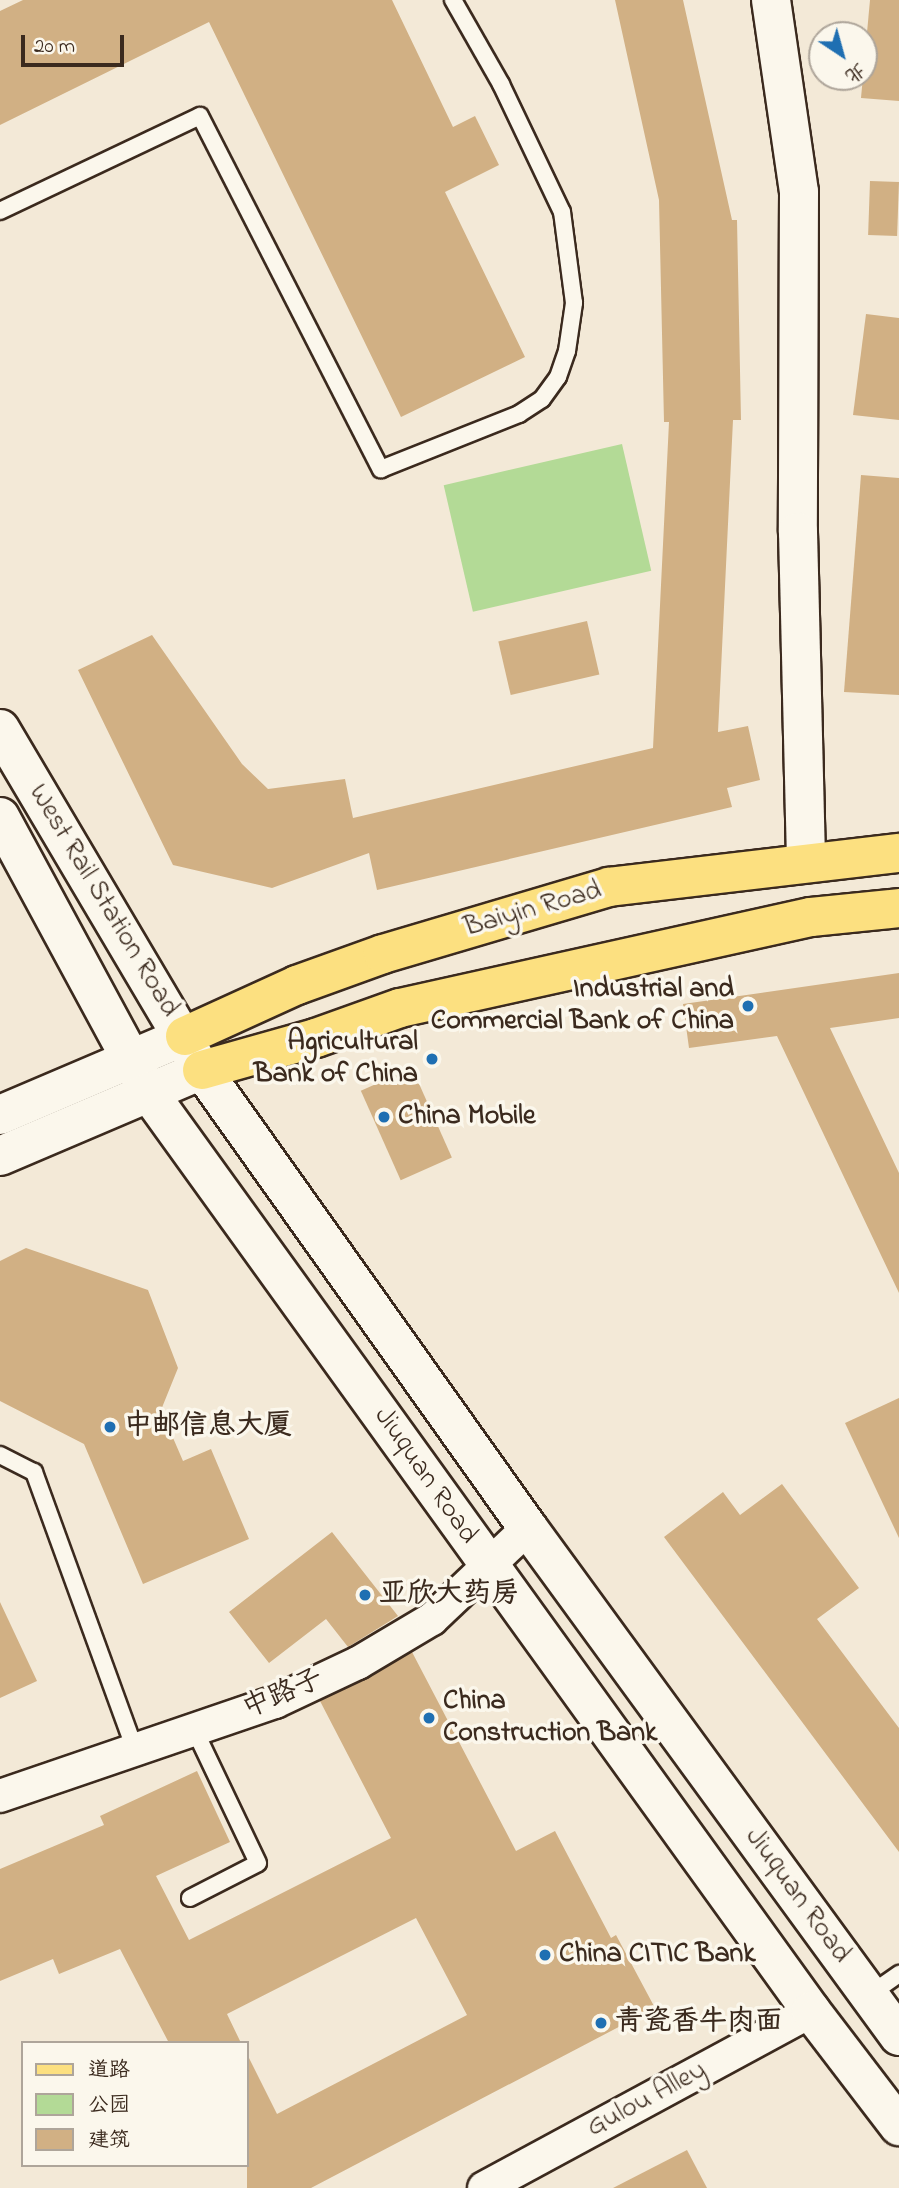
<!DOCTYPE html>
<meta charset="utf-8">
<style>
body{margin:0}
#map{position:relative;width:899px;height:2188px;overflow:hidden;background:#f3e9d7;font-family:"Indie Flower","LXGW WenKai TC",sans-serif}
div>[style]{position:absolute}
.green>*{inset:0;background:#b3da96;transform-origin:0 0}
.building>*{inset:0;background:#d1b084;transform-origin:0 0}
.roads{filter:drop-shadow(2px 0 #3b2a1e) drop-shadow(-2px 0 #3b2a1e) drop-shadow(0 2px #3b2a1e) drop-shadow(0 -2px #3b2a1e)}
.lane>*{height:16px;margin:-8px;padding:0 8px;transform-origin:8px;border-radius:8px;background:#fbf7ec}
.street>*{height:32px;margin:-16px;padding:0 16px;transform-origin:16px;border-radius:16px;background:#fbf7ec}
.secondary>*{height:38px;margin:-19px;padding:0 19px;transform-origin:19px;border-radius:19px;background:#fbf7ec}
.primary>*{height:38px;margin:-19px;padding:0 19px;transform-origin:19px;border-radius:19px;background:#fce080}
.dots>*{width:19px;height:19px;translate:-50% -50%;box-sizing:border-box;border:4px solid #fbf7ec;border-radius:50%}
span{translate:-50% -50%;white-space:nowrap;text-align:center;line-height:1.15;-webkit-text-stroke:7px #fbf7ec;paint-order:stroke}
.street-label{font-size:28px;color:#3b2a1e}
.poi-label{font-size:28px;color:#3b2a1e;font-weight:700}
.right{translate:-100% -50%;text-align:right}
.left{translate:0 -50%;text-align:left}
.legend{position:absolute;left:21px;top:2041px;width:228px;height:126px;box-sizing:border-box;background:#fbf7ec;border:2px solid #aea59a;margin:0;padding:9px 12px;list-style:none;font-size:21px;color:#3b2a1e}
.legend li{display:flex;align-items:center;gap:14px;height:35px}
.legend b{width:35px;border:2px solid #aea59a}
.north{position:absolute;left:808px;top:21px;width:70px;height:70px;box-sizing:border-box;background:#fbf7ec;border:2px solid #aea59a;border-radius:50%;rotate:144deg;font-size:19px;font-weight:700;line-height:28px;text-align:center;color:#3b2a1e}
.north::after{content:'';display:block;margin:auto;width:24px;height:32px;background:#1f6fb2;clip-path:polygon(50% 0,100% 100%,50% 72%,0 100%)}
.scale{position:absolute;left:21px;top:35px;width:103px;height:32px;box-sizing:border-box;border:4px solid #3b2a1e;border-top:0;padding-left:9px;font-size:21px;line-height:24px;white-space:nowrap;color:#3b2a1e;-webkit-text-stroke:5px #fbf7ec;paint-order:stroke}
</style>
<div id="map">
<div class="green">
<i style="left:622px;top:444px;width:130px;height:183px;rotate:77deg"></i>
</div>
<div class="building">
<i style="clip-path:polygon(23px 0,392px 0,453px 127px,475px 116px,499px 165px,445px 192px,525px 357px,401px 417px,209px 22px,0 125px,0 11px)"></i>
<i style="clip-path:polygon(615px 0,683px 0,732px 220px,737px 220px,741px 420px,733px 420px,718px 732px,748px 726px,760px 780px,727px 788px,732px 807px,377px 890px,369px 853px,272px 888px,173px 865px,78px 670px,152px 635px,242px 764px,268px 789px,345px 779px,353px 818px,653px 748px,669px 422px,664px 422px,659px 200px)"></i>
<i style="clip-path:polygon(870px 0,899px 0,899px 101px,861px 98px)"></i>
<i style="left:870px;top:181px;width:29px;height:54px;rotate:2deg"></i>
<i style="clip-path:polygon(866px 314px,899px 318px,899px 420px,853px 415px)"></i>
<i style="clip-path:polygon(861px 475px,899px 478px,899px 695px,844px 692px)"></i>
<i style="left:587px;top:621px;width:55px;height:91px;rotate:77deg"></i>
<i style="clip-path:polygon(899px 973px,899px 1018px,830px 1028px,899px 1173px,899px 1293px,777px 1036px,689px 1048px,683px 1004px)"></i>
<i style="left:412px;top:1068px;width:98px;height:56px;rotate:66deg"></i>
<i style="clip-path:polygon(26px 1248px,148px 1290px,178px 1368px,161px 1410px,183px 1461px,211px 1449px,249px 1539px,143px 1584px,84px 1444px,0 1401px,0 1261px)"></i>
<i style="clip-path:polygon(899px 1398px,899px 1538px,845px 1423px)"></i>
<i style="clip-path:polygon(782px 1484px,859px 1588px,817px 1619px,899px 1728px,899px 1852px,664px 1537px,723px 1492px,740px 1515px)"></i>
<i style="clip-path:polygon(332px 1532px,398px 1616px,348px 1647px,326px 1619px,269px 1663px,229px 1612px)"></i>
<i style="clip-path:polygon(0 1602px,37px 1681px,0 1698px)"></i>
<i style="clip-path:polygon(412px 1652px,516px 1851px,555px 1831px,611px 1938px,616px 1935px,655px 2008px,311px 2188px,247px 2188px,247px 2054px,277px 2114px,467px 2015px,416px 1918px,227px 2014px,241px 2043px,169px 2043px,120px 1949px,59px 1974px,53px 1959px,0 1981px,0 1869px,104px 1825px,100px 1816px,197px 1771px,230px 1842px,156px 1876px,189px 1940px,391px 1838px,320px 1701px)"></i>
<i style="clip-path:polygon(687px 2150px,707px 2188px,613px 2188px)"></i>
</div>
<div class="roads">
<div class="lane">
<i style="left:0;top:211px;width:221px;rotate:-25.4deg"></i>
<i style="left:200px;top:116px;width:397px;rotate:62.9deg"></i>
<i style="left:381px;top:469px;width:149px;rotate:-21.7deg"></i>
<i style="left:519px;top:414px;width:27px;rotate:-33deg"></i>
<i style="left:542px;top:399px;width:27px;rotate:-54deg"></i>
<i style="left:558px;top:377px;width:28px;rotate:-71deg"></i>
<i style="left:567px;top:351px;width:49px;rotate:-81.7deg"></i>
<i style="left:574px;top:303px;width:92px;rotate:-97.5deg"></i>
<i style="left:562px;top:212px;width:142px;rotate:-115.5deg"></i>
<i style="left:501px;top:84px;width:97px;rotate:-119.7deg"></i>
<i style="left:0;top:1455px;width:38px;rotate:27deg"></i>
<i style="left:34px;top:1472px;width:296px;rotate:70deg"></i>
<i style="left:190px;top:1898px;width:76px;rotate:-27.2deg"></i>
<i style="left:258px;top:1863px;width:148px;rotate:-115.5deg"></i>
<i style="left:869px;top:1995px;width:37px;rotate:-35deg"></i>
</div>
<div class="street">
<i style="left:0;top:1796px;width:291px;rotate:-18.9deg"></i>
<i style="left:275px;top:1702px;width:92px;rotate:-25.2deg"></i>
<i style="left:358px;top:1663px;width:86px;rotate:-30.7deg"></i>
<i style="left:432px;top:1619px;width:132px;rotate:-43.5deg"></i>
<i style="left:484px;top:2188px;width:372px;rotate:-28.4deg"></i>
</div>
<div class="secondary">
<i style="left:771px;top:0;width:194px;rotate:81.7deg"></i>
<i style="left:799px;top:192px;width:340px;rotate:90.2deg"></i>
<i style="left:798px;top:532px;width:328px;rotate:88.6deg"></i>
<i style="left:0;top:729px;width:396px;rotate:59.4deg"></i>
<i style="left:202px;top:1070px;width:562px;rotate:54.56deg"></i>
<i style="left:528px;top:1528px;width:629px;rotate:53.86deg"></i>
<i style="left:0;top:817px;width:314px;rotate:61.6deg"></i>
<i style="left:149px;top:1093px;width:1132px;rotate:54.2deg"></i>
<i style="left:811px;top:2011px;width:145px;rotate:52.6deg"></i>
<i style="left:0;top:1115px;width:201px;rotate:-23.1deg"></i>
<i style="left:0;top:1156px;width:220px;rotate:-23.1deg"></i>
</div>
<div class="primary">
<i style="left:185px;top:1036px;width:123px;rotate:-24.5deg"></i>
<i style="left:297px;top:985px;width:91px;rotate:-19.8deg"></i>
<i style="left:383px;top:954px;width:236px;rotate:-16.5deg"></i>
<i style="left:609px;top:887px;width:292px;rotate:-6.7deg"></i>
<i style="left:202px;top:1070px;width:118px;rotate:-15.7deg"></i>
<i style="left:316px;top:1038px;width:89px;rotate:-19.7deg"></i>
<i style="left:400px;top:1008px;width:421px;rotate:-12.5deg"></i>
<i style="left:811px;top:917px;width:88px;rotate:-5.8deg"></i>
</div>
</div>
<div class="dots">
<i style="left:748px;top:1006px;background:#1f6fb2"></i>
<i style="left:432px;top:1059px;background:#1f6fb2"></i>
<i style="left:384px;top:1117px;background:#1f6fb2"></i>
<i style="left:110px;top:1427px;background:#1f6fb2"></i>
<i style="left:365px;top:1595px;background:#1f6fb2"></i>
<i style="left:429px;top:1718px;background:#1f6fb2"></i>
<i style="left:545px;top:1955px;background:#1f6fb2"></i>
<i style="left:601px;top:2023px;background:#1f6fb2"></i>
</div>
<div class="street-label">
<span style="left:103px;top:901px;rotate:59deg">West Rail Station Road</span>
<span style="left:533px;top:910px;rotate:-16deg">Baiyin Road</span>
<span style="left:425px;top:1476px;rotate:55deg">Jiuquan Road</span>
<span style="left:283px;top:1695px;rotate:-23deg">中路子</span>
<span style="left:797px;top:1896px;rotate:54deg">Jiuquan Road</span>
<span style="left:647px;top:2100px;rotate:-28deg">Gulou Alley</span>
</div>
<div class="poi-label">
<span class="right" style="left:734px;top:1006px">Industrial and<br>Commercial Bank of China</span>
<span class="right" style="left:418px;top:1059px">Agricultural<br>Bank of China</span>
<span class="left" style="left:398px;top:1117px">China Mobile</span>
<span class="left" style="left:124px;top:1427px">中邮信息大厦</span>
<span class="left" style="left:379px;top:1595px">亚欣大药房</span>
<span class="left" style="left:443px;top:1718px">China<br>Construction Bank</span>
<span class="left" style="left:559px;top:1955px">China CITIC Bank</span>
<span class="left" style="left:615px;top:2023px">青瓷香牛肉面</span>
</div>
<ul class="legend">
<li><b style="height:9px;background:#fce080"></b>道路</li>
<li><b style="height:19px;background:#b3da96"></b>公园</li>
<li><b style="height:19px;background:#d1b084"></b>建筑</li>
</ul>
<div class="north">北</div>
<div class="scale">20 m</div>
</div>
